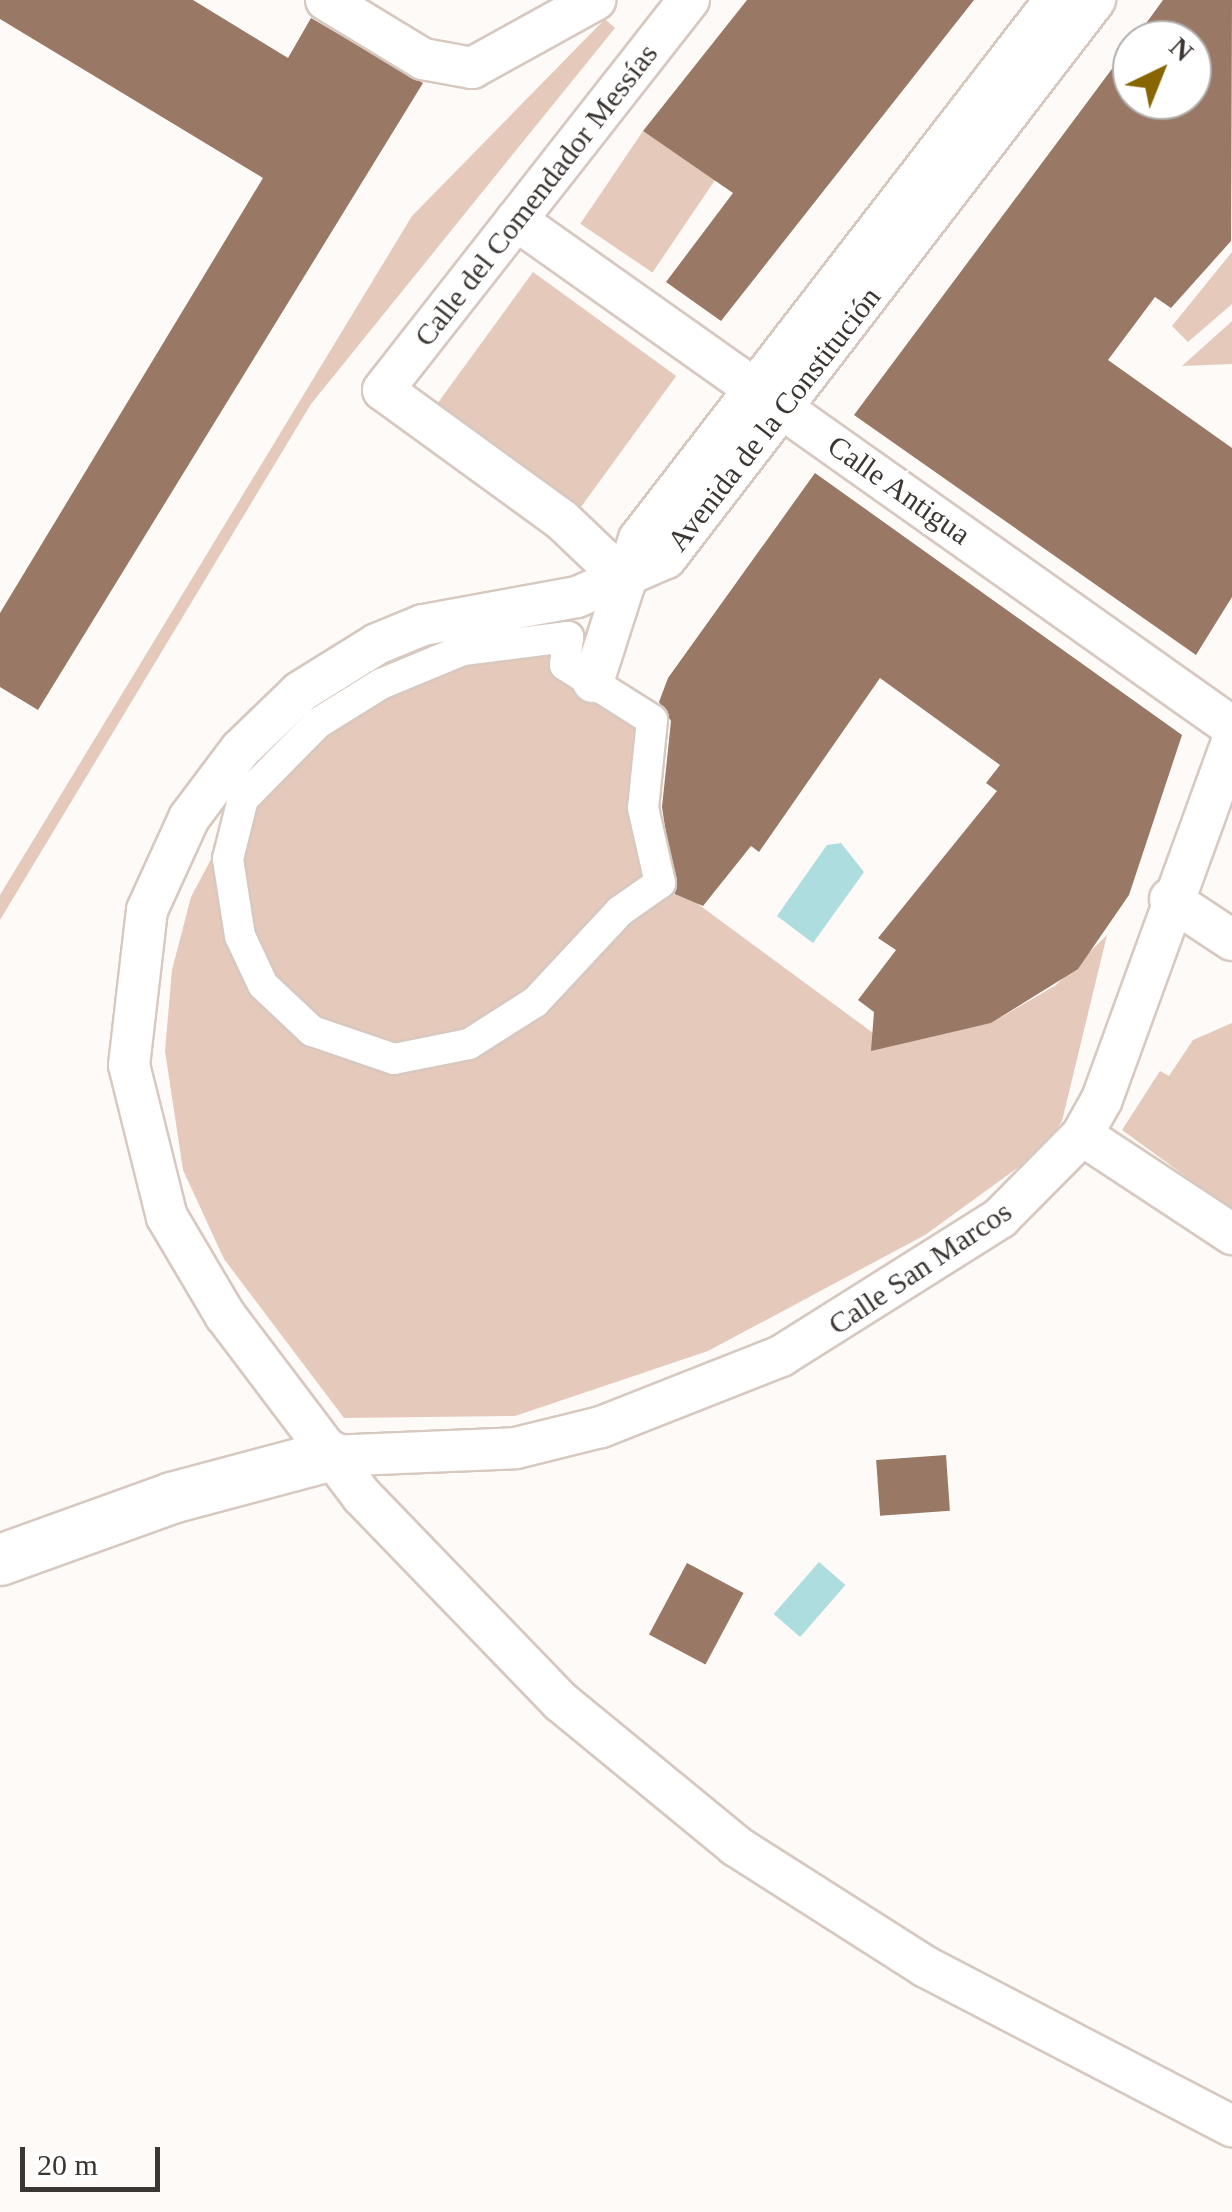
<!DOCTYPE html>
<meta charset="utf-8">
<style>
body{margin:0}
#map{position:relative;width:1232px;height:2212px;overflow:hidden;background:#fdfaf8;font-family:Georgia,serif}
div>[style]{position:absolute}
.green>*{inset:0;background:#e5c9ba;transform-origin:0 0}
.water>*{inset:0;background:#adddde;transform-origin:0 0}
.building>*{inset:0;background:#997866;transform-origin:0 0}
.roads{filter:drop-shadow(2px 0 #d7c8c0) drop-shadow(-2px 0 #d7c8c0) drop-shadow(0 2px #d7c8c0) drop-shadow(0 -2px #d7c8c0)}
.pedestrian>*{height:30px;margin:-15px;padding:0 15px;transform-origin:15px;border-radius:15px;background:#fff}
.minor>*{height:40px;margin:-20px;padding:0 20px;transform-origin:20px;border-radius:20px;background:#fff}
.tertiary>*{height:50px;margin:-25px;padding:0 25px;transform-origin:25px;border-radius:25px;background:#fff}
span{translate:-50% -50%;white-space:nowrap;text-align:center;line-height:1.15;-webkit-text-stroke:10px #fff;paint-order:stroke}
.street-label{font-size:30px;color:#3c3633}
.north{position:absolute;left:1112px;top:20px;width:100px;height:100px;box-sizing:border-box;background:#fff;border:2px solid #b1afad;border-radius:50%;rotate:43deg;font-size:28px;font-weight:700;line-height:40px;text-align:center;color:#3c3633}
.north::after{content:'';display:block;margin:auto;width:35px;height:45px;background:#876500;clip-path:polygon(50% 0,100% 100%,50% 72%,0 100%)}
.scale{position:absolute;left:20px;top:2147px;width:140px;height:45px;box-sizing:border-box;border:5px solid #3c3633;border-top:0;padding-left:12px;font-size:30px;line-height:35px;white-space:nowrap;color:#3c3633;-webkit-text-stroke:8px #fff;paint-order:stroke}
</style>
<div id="map">
<div class="green">
<i style="clip-path:polygon(605px 19px,615px 28px,311px 404px,0 920px,0 895px,412px 216px)"></i>
<i style="left:643px;top:131px;width:87px;height:112px;rotate:34deg"></i>
<i style="clip-path:polygon(1232px 252px,1232px 304px,1188px 342px,1172px 326px)"></i>
<i style="left:533px;top:272px;width:177px;height:162px;rotate:36deg"></i>
<i style="clip-path:polygon(1232px 321px,1232px 364px,1182px 366px)"></i>
<i style="clip-path:polygon(568px 637px,565px 665px,652px 720px,644px 762px,670px 892px,683px 893px,888px 1044px,991px 1023px,1056px 985px,1107px 935px,1062px 1121px,1042px 1150px,925px 1235px,708px 1351px,515px 1416px,344px 1418px,224px 1259px,183px 1170px,165px 1051px,172px 970px,191px 897px,243px 799px,415px 667px)"></i>
<i style="clip-path:polygon(1232px 1023px,1232px 1210px,1122px 1130px,1160px 1071px,1169px 1076px,1193px 1040px)"></i>
</div>
<div class="water">
<i style="clip-path:polygon(841px 843px,864px 872px,813px 943px,777px 916px,827px 845px)"></i>
<i style="left:819px;top:1562px;width:35px;height:69px;rotate:41deg"></i>
</div>
<div class="building">
<i style="clip-path:polygon(0 0,193px 0,288px 58px,311px 18px,423px 83px,38px 710px,0 687px,0 613px,263px 178px,0 19px)"></i>
<i style="clip-path:polygon(747px 0,974px 0,721px 321px,666px 282px,733px 193px,643px 131px)"></i>
<i style="clip-path:polygon(1163px 0,1232px 0,1231px 241px,1171px 308px,1155px 297px,1108px 360px,1232px 448px,1232px 597px,1196px 655px,854px 415px,1132px 42px,1132px 100px,1192px 100px,1192px 40px,1134px 40px)"></i>
<i style="clip-path:polygon(815px 473px,1182px 735px,1129px 895px,1078px 969px,991px 1023px,871px 1051px,874px 1012px,858px 1000px,896px 950px,878px 938px,997px 791px,986px 783px,1000px 765px,880px 678px,759px 852px,751px 846px,703px 906px,675px 894px,662px 807px,671px 721px,659px 702px,668px 678px)"></i>
<i style="left:946px;top:1455px;width:56px;height:70px;rotate:86deg"></i>
<i style="left:687px;top:1563px;width:64px;height:81px;rotate:28deg"></i>
</div>
<div class="roads">
<div class="pedestrian">
<i style="left:568px;top:637px;width:28px;rotate:96deg"></i>
<i style="left:565px;top:665px;width:103px;rotate:32.3deg"></i>
<i style="left:652px;top:720px;width:88px;rotate:95.8deg"></i>
<i style="left:643px;top:808px;width:77px;rotate:77.2deg"></i>
<i style="left:660px;top:883px;width:49px;rotate:145deg"></i>
<i style="left:620px;top:911px;width:125px;rotate:133deg"></i>
<i style="left:535px;top:1002px;width:78px;rotate:147.5deg"></i>
<i style="left:469px;top:1044px;width:76px;rotate:168.7deg"></i>
<i style="left:394px;top:1059px;width:87px;rotate:-161.1deg"></i>
<i style="left:312px;top:1031px;width:67px;rotate:-136.8deg"></i>
<i style="left:263px;top:985px;width:54px;rotate:-115.1deg"></i>
<i style="left:240px;top:936px;width:78px;rotate:-98.9deg"></i>
<i style="left:228px;top:859px;width:62px;rotate:-76deg"></i>
<i style="left:243px;top:799px;width:107px;rotate:-45.4deg"></i>
<i style="left:318px;top:723px;width:74px;rotate:-31.8deg"></i>
<i style="left:381px;top:684px;width:89px;rotate:-22.5deg"></i>
<i style="left:463px;top:650px;width:106px;rotate:-7.1deg"></i>
</div>
<div class="minor">
<i style="left:326px;top:0;width:114px;rotate:31.3deg"></i>
<i style="left:423px;top:59px;width:50px;rotate:10.4deg"></i>
<i style="left:472px;top:68px;width:141px;rotate:-28.9deg"></i>
<i style="left:1095px;top:0;width:704px;rotate:127.55deg"></i>
<i style="left:666px;top:558px;width:97px;rotate:156.3deg"></i>
<i style="left:577px;top:597px;width:157px;rotate:169.7deg"></i>
<i style="left:423px;top:625px;width:50px;rotate:157.6deg"></i>
<i style="left:377px;top:644px;width:91px;rotate:148.1deg"></i>
<i style="left:300px;top:692px;width:83px;rotate:136deg"></i>
<i style="left:240px;top:750px;width:85px;rotate:126.9deg"></i>
<i style="left:189px;top:818px;width:101px;rotate:114.5deg"></i>
<i style="left:147px;top:910px;width:156px;rotate:96.6deg"></i>
<i style="left:129px;top:1065px;width:157px;rotate:76deg"></i>
<i style="left:167px;top:1217px;width:114px;rotate:59.4deg"></i>
<i style="left:225px;top:1315px;width:226px;rotate:52.9deg"></i>
<i style="left:361px;top:1495px;width:288px;rotate:46deg"></i>
<i style="left:561px;top:1702px;width:227px;rotate:39.4deg"></i>
<i style="left:736px;top:1846px;width:225px;rotate:32.5deg"></i>
<i style="left:926px;top:1967px;width:345px;rotate:27.5deg"></i>
<i style="left:516px;top:220px;width:877px;rotate:35.3deg"></i>
<i style="left:626px;top:581px;width:88px;rotate:-136.4deg"></i>
<i style="left:562px;top:520px;width:221px;rotate:-144deg"></i>
<i style="left:383px;top:390px;width:496px;rotate:-51.9deg"></i>
<i style="left:593px;top:682px;width:150px;rotate:-72.2deg"></i>
<i style="left:639px;top:539px;width:681px;rotate:-52.34deg"></i>
<i style="left:1170px;top:899px;width:74px;rotate:33.5deg"></i>
<i style="left:1082px;top:1135px;width:180px;rotate:33.4deg"></i>
<i style="left:329px;top:1456px;width:187px;rotate:-2.4deg"></i>
<i style="left:516px;top:1448px;width:88px;rotate:-13.9deg"></i>
<i style="left:601px;top:1427px;width:193px;rotate:-21.5deg"></i>
<i style="left:781px;top:1356px;width:259px;rotate:-32.2deg"></i>
<i style="left:1000px;top:1218px;width:117px;rotate:-45.3deg"></i>
<i style="left:1082px;top:1135px;width:41px;rotate:-60.9deg"></i>
<i style="left:1102px;top:1099px;width:381px;rotate:-70deg"></i>
</div>
<div class="tertiary">
<i style="left:0;top:1560px;width:183px;rotate:-19.8deg"></i>
<i style="left:172px;top:1498px;width:163px;rotate:-15deg"></i>
</div>
</div>
<div class="street-label">
<span style="left:536px;top:195px;rotate:-52deg">Calle del Comendador Messías</span>
<span style="left:774px;top:419px;rotate:-52deg">Avenida de la Constitución</span>
<span style="left:899px;top:490px;rotate:35deg">Calle Antigua</span>
<span style="left:920px;top:1268px;rotate:-34deg">Calle San Marcos</span>
</div>
<div class="north">N</div>
<div class="scale">20 m</div>
</div>
